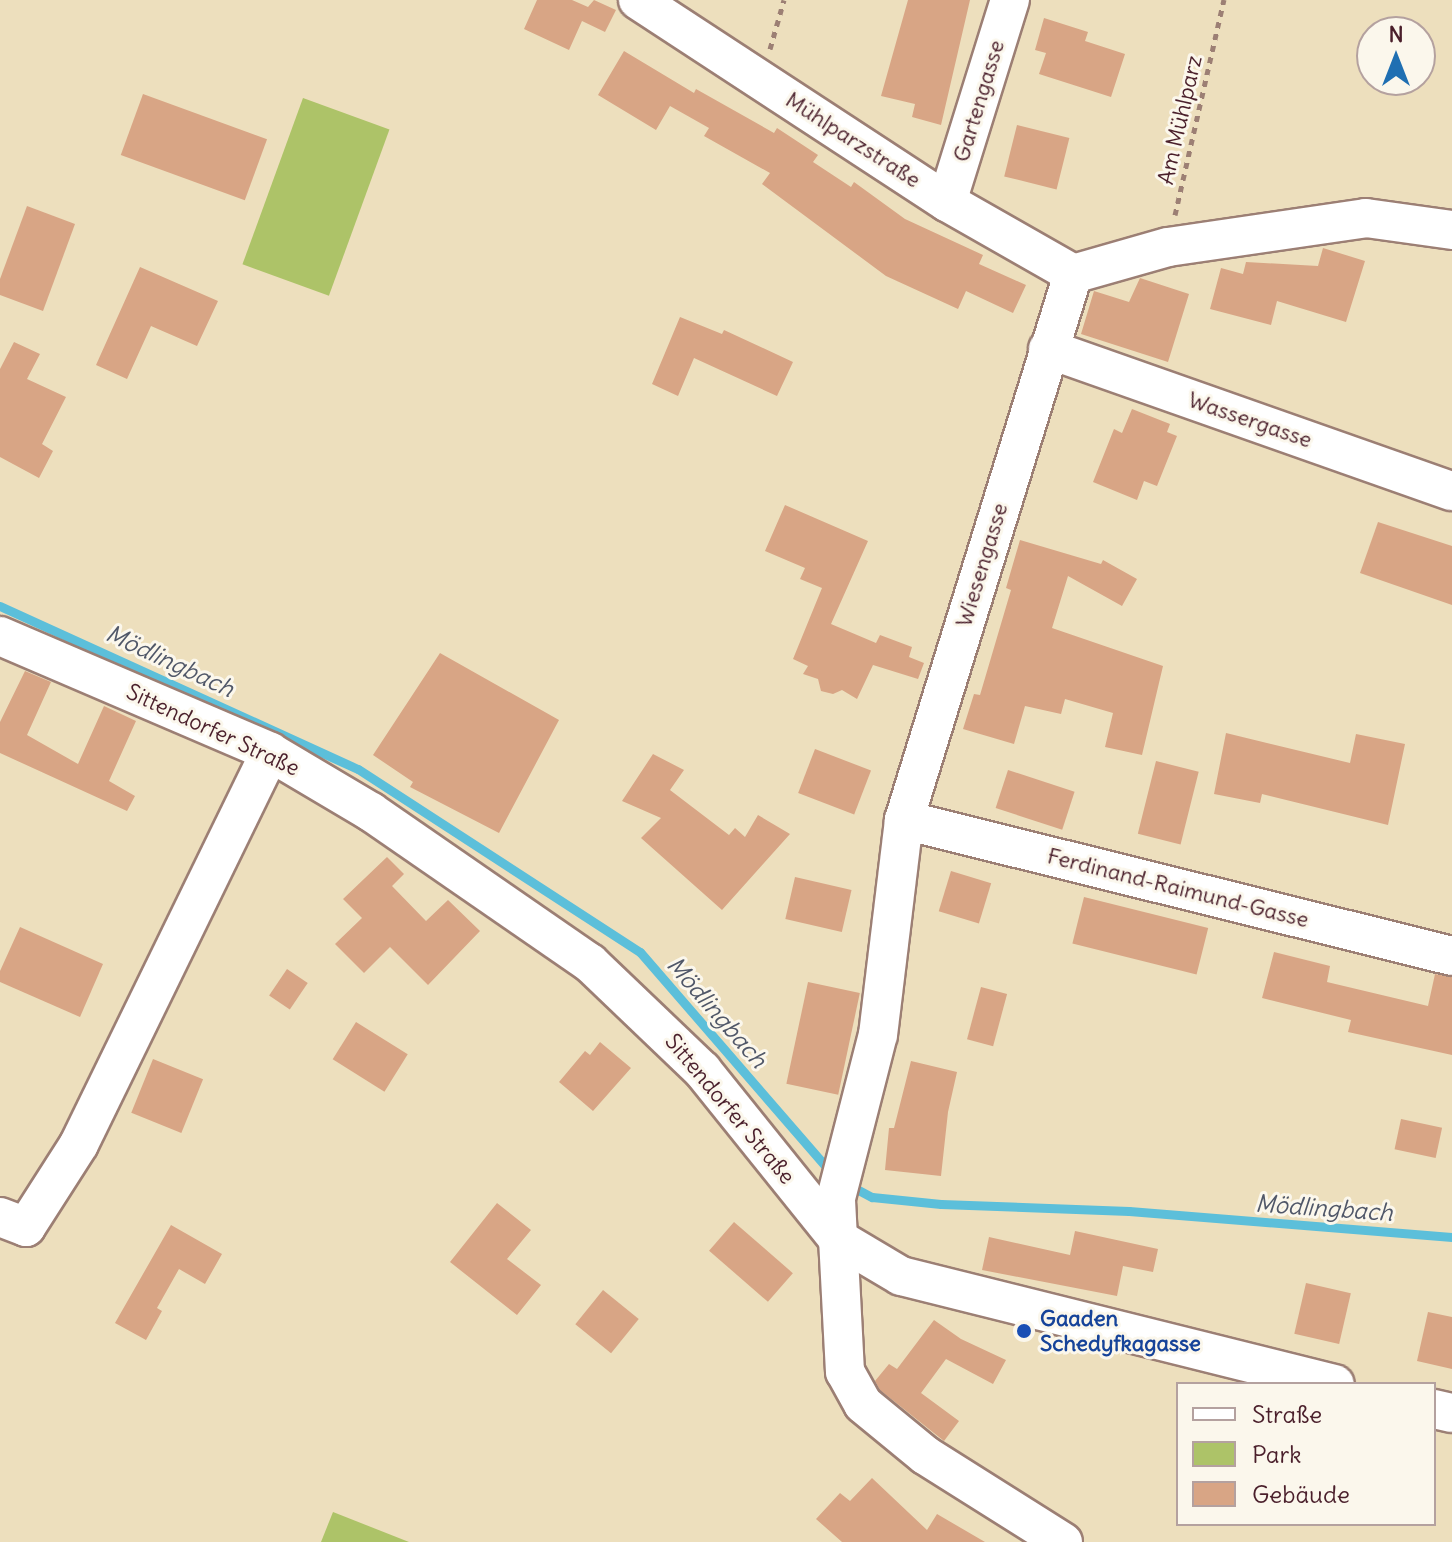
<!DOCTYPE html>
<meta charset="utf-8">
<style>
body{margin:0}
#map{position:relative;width:1452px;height:1542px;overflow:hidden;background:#eddfbd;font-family:Delius,sans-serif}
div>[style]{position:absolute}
.green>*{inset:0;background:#adc368;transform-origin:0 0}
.stream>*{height:9px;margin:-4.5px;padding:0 4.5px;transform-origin:4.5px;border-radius:4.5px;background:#5cbfda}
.building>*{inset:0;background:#d8a585;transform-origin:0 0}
.path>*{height:5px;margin-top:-2.5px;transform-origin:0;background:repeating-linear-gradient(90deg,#9c7f74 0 6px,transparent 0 12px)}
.roads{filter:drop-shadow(2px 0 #9c7f74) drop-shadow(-2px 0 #9c7f74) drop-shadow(0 2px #9c7f74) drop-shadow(0 -2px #9c7f74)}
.minor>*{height:38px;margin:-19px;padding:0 19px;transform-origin:19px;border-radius:19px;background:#fff}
.dots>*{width:22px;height:22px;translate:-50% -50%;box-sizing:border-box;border:4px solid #fbf7ec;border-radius:50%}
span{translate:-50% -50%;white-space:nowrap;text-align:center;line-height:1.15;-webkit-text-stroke:6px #fbf7ec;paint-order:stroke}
.street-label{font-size:22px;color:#4a1f2b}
.transit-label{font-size:22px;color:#164399;font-weight:700}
.left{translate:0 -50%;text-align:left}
.water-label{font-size:24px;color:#505768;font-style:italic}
.legend{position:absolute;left:1176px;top:1382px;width:260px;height:144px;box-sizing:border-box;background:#fbf7ec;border:2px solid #b4a19f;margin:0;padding:10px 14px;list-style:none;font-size:24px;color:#4a1f2b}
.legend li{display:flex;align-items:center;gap:16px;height:40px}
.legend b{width:40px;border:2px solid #b4a19f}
.north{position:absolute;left:1356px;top:16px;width:80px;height:80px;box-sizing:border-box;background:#fbf7ec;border:2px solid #b4a19f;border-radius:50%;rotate:0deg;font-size:22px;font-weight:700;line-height:32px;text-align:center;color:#4a1f2b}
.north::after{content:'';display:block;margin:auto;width:28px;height:36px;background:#1f6fb2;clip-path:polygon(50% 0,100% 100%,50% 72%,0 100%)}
</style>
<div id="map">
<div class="green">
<i style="left:303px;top:98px;width:92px;height:177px;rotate:20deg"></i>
<i style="clip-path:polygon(333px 1512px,409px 1542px,321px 1542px)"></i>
</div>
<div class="stream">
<i style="left:0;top:606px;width:393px;rotate:24.5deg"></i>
<i style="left:358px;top:769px;width:336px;rotate:33deg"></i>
<i style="left:640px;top:952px;width:295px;rotate:49.1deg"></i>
<i style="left:849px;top:1185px;width:26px;rotate:28deg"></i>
<i style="left:872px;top:1197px;width:69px;rotate:5.8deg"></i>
<i style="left:941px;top:1204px;width:188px;rotate:2.1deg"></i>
<i style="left:1129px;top:1211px;width:324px;rotate:4.6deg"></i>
</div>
<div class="building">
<i style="clip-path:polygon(537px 0,572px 0,588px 7px,594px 0,616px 10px,605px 32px,582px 21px,569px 50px,524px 29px)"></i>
<i style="clip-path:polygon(908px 0,970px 0,941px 125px,912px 117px,915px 104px,881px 96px)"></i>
<i style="clip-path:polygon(1044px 18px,1088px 32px,1085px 41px,1125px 54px,1111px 97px,1039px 74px,1046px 53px,1035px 50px)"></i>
<i style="clip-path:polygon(624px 51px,694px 93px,696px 89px,774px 133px,777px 128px,818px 155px,813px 162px,851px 187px,854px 182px,905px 219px,983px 255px,979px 264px,1026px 285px,1013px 313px,966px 291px,958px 309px,886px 276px,762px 184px,770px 173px,704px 136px,709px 128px,670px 106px,656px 130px,598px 95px)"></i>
<i style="left:143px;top:94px;width:132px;height:65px;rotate:20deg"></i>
<i style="left:1017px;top:125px;width:54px;height:53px;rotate:14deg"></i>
<i style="clip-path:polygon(27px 206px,75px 224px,43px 311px,0 295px,0 279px)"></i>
<i style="clip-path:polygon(1323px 248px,1365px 261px,1346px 322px,1277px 301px,1271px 325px,1210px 309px,1221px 268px,1243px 274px,1246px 262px,1318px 266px)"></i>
<i style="clip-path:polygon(140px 267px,218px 301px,197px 346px,151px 326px,127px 379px,96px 365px)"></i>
<i style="clip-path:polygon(1140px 278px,1189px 294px,1168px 362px,1081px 334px,1094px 291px,1129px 302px)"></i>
<i style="clip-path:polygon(680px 317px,722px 334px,724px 330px,793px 362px,777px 396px,694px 358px,678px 396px,652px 384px)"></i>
<i style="clip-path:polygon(14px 342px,40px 354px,27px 379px,66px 397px,42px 444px,53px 451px,39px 478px,0 457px,0 369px)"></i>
<i style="clip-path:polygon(1132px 409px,1170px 424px,1167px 432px,1177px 436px,1157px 486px,1144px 481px,1137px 500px,1093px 482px,1114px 429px,1122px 433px)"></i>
<i style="clip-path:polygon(785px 505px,868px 541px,831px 624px,876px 643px,880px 635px,912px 647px,909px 657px,924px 663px,918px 679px,873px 665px,857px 699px,842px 690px,833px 694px,821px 691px,818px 679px,803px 674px,808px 666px,793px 659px,822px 588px,800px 579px,805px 568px,765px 551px)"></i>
<i style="clip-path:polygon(1378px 522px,1452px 546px,1452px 605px,1360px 573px)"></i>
<i style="clip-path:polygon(1020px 540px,1101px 564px,1103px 560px,1137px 579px,1122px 606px,1068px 576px,1052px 628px,1163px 666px,1142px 755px,1105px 747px,1113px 713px,1065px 699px,1061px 714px,1025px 706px,1014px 744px,963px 729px,974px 694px,980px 695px,1011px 590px,1006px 588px)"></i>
<i style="clip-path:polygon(440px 653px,559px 720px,499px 833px,410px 787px,413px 782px,373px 755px)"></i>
<i style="clip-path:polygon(25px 671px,51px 682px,27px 735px,78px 764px,104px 706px,136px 721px,109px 781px,135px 796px,127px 811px,0 753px,0 722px)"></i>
<i style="clip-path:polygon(1226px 733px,1350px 763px,1356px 734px,1405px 744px,1388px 825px,1262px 794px,1260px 803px,1214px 794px)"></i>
<i style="left:815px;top:749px;width:60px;height:47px;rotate:21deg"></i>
<i style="clip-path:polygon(653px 754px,684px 770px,670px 790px,729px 835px,735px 828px,745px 837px,758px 815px,790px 834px,722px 910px,641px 838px,661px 818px,622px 801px)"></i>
<i style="left:1156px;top:761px;width:44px;height:75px;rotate:14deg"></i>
<i style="left:1008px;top:770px;width:70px;height:40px;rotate:18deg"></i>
<i style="clip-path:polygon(387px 857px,404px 874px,392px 886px,426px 921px,448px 900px,480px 931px,428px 985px,390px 947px,364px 973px,335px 944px,362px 918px,343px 899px)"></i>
<i style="left:951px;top:871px;width:42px;height:42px;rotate:17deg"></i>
<i style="left:795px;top:877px;width:58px;height:43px;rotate:13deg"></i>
<i style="left:1084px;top:897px;width:128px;height:48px;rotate:14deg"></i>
<i style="clip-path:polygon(20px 927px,103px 964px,80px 1017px,0 982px,0 971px)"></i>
<i style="clip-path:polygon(1274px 952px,1330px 966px,1327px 982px,1428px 1006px,1435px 974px,1452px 977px,1452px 1055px,1348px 1032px,1351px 1020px,1262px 998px)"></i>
<i style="left:287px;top:969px;width:25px;height:32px;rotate:34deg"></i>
<i style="left:808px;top:982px;width:53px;height:104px;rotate:12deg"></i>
<i style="left:981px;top:987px;width:27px;height:54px;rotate:15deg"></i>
<i style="left:356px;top:1022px;width:61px;height:44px;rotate:32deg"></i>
<i style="clip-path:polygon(600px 1042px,631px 1068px,593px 1111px,559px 1082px,585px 1051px,590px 1055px)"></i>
<i style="left:153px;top:1059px;width:54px;height:58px;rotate:22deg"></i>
<i style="clip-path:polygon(911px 1061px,957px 1072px,948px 1112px,941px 1176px,885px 1170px,889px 1128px,894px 1128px)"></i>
<i style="left:1401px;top:1119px;width:42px;height:31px;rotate:12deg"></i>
<i style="clip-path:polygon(497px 1203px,531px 1230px,507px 1259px,541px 1285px,517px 1315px,450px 1262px)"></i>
<i style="left:734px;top:1222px;width:78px;height:38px;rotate:41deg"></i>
<i style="clip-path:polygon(171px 1225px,222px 1254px,205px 1284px,179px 1269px,157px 1308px,162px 1311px,146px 1340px,115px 1323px)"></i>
<i style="clip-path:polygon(1075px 1231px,1158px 1249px,1153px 1272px,1123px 1266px,1117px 1296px,982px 1270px,989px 1237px,1070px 1255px)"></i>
<i style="left:1306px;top:1283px;width:46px;height:52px;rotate:13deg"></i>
<i style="left:603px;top:1290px;width:46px;height:44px;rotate:39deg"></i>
<i style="clip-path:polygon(1428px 1312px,1452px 1317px,1452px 1369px,1417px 1361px)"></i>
<i style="clip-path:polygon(934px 1320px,961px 1339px,1006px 1360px,993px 1384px,946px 1359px,921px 1393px,959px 1421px,944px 1441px,880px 1390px,875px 1381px,889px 1364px,897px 1369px)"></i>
<i style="clip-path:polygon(872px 1478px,927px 1530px,937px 1514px,985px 1542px,842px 1542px,816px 1519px,840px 1493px,850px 1501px)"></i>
</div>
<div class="path">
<i style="left:770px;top:49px;width:51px;rotate:-74.1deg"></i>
<i style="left:1175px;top:215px;width:221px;rotate:-77.2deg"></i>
</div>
<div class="roads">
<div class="minor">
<i style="left:638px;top:0;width:369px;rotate:33.2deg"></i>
<i style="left:947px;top:202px;width:145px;rotate:29.7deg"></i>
<i style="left:947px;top:202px;width:212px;rotate:-72.7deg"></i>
<i style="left:1048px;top:349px;width:428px;rotate:19.4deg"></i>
<i style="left:0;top:636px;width:294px;rotate:23.2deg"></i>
<i style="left:270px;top:752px;width:117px;rotate:30.7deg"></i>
<i style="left:371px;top:812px;width:266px;rotate:34.6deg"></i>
<i style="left:590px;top:963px;width:155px;rotate:43.7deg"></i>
<i style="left:702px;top:1070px;width:216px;rotate:51.2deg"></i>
<i style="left:837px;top:1238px;width:74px;rotate:30.7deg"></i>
<i style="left:901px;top:1276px;width:447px;rotate:14deg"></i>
<i style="left:904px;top:820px;width:565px;rotate:13.94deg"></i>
<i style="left:0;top:1217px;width:28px;rotate:21deg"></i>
<i style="left:26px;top:1227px;width:98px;rotate:-57.4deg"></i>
<i style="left:79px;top:1144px;width:436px;rotate:-64deg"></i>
<i style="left:1434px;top:1409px;width:18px;rotate:13deg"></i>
<i style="left:1063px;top:1542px;width:163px;rotate:-147.8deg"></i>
<i style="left:925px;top:1455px;width:80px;rotate:-140.6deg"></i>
<i style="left:863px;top:1404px;width:37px;rotate:-119deg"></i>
<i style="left:845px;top:1372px;width:174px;rotate:-93deg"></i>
<i style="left:836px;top:1198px;width:168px;rotate:-75.6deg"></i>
<i style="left:878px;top:1035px;width:217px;rotate:-83.1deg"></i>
<i style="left:904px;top:820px;width:572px;rotate:-72.8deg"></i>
<i style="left:1073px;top:274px;width:99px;rotate:-15.9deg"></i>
<i style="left:1168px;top:247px;width:200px;rotate:-8.3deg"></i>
<i style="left:1366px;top:218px;width:87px;rotate:7.9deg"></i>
</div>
</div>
<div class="dots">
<i style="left:1024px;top:1331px;background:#1a4fb4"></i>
</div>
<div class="street-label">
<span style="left:979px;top:101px;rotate:-73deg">Gartengasse</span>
<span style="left:1180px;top:120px;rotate:-77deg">Am Mühlparz</span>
<span style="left:853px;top:140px;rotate:33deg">Mühlparzstraße</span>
<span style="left:1250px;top:420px;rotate:19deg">Wassergasse</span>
<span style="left:982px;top:565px;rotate:-73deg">Wiesengasse</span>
<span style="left:213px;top:730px;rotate:25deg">Sittendorfer Straße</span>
<span style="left:1178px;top:888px;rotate:14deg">Ferdinand-Raimund-Gasse</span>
<span style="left:730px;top:1109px;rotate:50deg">Sittendorfer Straße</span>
</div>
<div class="transit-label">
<span class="left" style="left:1040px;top:1331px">Gaaden<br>Schedyfkagasse</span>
</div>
<div class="water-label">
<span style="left:170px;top:661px;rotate:25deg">Mödlingbach</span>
<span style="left:717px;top:1012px;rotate:49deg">Mödlingbach</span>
<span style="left:1324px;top:1208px;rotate:4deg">Mödlingbach</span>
</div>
<ul class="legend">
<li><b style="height:10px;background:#fff"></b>Straße</li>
<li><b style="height:22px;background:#adc368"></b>Park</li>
<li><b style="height:22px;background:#d8a585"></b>Gebäude</li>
</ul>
<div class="north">N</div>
</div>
